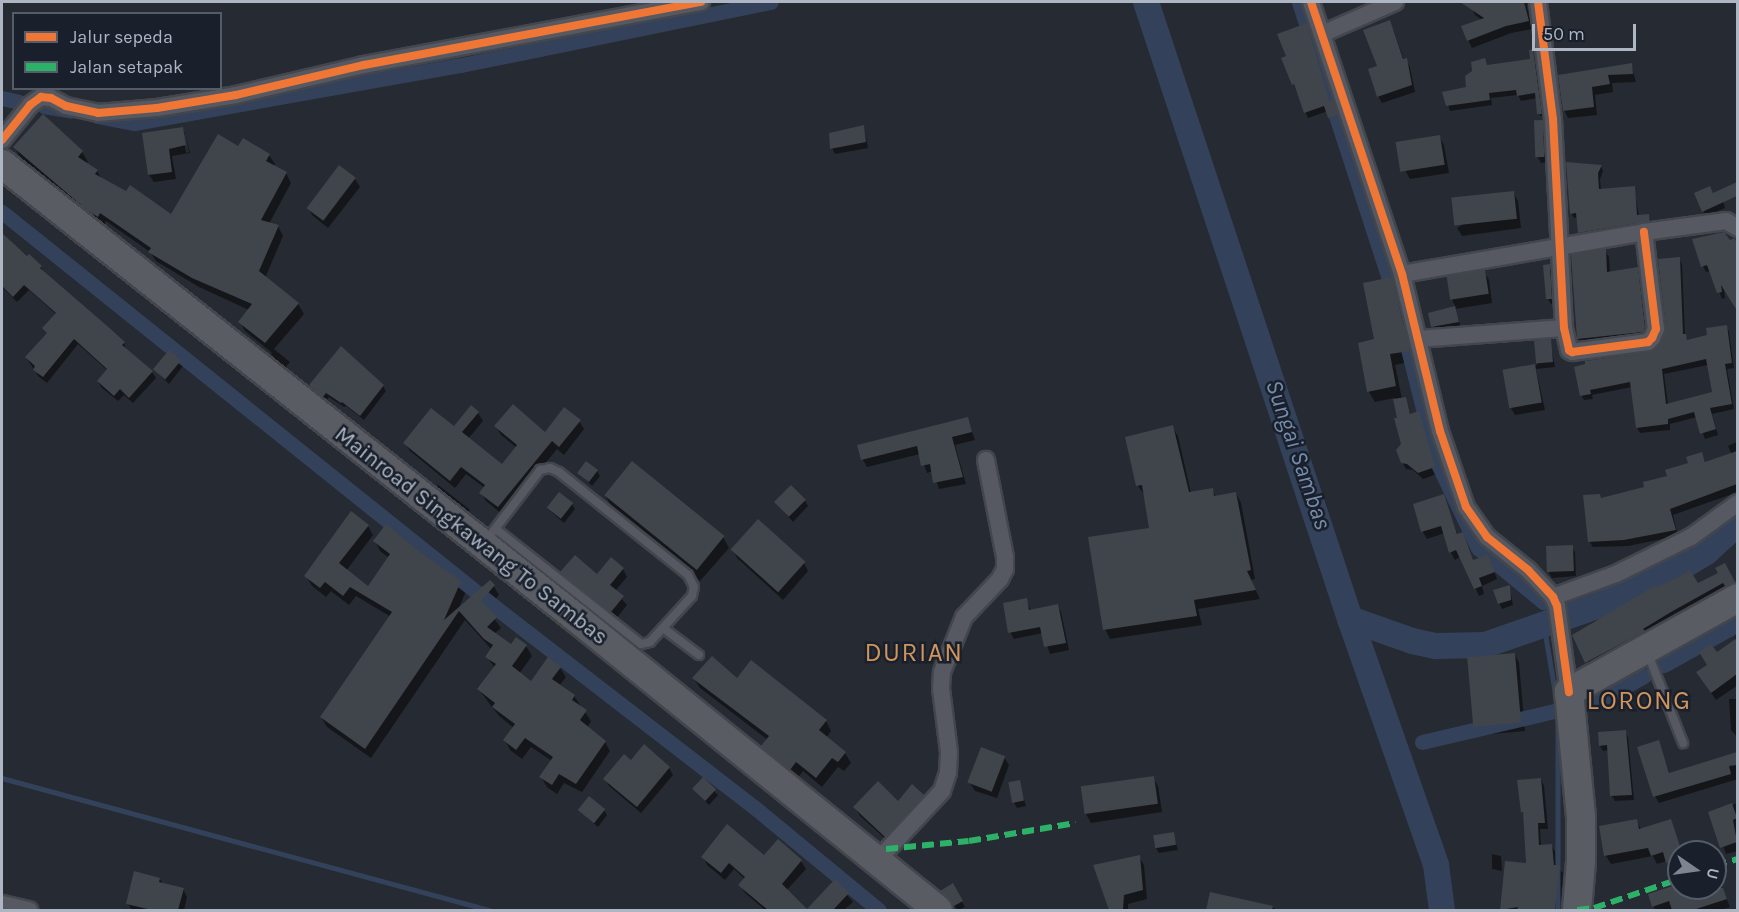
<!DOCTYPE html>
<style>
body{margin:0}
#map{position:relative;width:1739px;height:912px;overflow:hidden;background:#262a32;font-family:Karla,sans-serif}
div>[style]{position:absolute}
.shadow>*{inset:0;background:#0007}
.stream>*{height:4.5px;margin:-2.25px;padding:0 2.25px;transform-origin:2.25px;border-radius:2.25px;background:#33425a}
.canal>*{height:15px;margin:-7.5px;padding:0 7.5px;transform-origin:7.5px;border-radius:7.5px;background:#33425a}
.river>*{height:26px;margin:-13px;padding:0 13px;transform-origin:13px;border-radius:13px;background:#33425a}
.building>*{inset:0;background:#40444b;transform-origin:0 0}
.roads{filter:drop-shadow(2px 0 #43464c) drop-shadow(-2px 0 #43464c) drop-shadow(0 2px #43464c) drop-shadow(0 -2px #43464c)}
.service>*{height:8px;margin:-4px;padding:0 4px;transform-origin:4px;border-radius:4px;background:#565961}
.minor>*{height:16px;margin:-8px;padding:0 8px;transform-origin:8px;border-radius:8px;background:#565961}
.trunk>*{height:28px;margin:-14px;padding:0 14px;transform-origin:14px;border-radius:14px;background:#595c62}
.quiet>*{height:6px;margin-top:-3px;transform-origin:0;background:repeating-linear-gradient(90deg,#2db169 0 12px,transparent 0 18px)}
.cycleway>*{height:8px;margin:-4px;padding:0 4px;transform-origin:4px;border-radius:4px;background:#f07635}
span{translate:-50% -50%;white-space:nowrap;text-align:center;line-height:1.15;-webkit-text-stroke:5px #19202c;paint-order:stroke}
.street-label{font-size:22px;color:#aeb6c4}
.water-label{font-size:24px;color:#768bac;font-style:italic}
.quarter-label{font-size:26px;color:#d1945d;letter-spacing:1.5px}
.frame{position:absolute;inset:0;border:3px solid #aeb6c4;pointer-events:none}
.legend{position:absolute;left:12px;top:12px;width:210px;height:78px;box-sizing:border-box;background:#19202c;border:2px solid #555c69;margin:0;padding:8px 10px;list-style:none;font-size:18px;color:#aeb6c4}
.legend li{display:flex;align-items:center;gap:12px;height:30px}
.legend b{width:30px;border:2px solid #555c69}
.north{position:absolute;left:1667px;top:840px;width:60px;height:60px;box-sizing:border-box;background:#19202c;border:2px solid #555c69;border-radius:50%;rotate:103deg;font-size:16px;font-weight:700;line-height:24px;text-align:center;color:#aeb6c4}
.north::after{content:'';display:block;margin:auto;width:21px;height:27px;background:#7e8591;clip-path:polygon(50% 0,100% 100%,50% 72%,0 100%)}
.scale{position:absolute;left:1532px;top:24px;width:104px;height:27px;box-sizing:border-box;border:3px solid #aeb6c4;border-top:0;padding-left:8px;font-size:18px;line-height:21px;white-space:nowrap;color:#aeb6c4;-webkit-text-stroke:4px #19202c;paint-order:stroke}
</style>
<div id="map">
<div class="shadow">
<i style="clip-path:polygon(1469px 2px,1526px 2px,1532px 29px,1511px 33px,1472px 48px,1468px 40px,1482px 20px,1475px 15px)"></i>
<i style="clip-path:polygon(1393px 29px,1404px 60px,1406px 59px,1410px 67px,1415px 92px,1382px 103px,1378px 96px,1379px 67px)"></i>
<i style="clip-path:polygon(1309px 30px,1330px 102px,1335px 107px,1340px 120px,1333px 123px,1328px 111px,1308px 118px,1283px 59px,1288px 57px)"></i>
<i style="clip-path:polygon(1533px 51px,1544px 119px,1539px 114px,1537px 98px,1521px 101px,1518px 95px,1491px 98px,1492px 105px,1450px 111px,1444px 93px,1468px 89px,1484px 60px,1488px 66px,1532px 61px)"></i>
<i style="clip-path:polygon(1631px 65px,1636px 82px,1612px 83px,1613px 92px,1595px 95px,1597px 115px,1568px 118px,1564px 110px,1560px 76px)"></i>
<i style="clip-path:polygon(1542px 121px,1545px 127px,1547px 162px,1541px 163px,1538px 158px,1535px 123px)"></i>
<i style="clip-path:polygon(864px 127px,868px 148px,835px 154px,832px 148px)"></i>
<i style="clip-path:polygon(182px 129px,185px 134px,183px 134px,186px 153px,189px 152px,186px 135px,190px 153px,172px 156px,176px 179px,154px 182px,149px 175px,143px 134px)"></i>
<i style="clip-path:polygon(1439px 136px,1444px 145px,1449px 173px,1410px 179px,1405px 170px)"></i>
<i style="clip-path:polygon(15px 147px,82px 152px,88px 162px,86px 164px,97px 171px,102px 180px,171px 216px,239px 148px,269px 155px,275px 164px,273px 167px,286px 173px,291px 183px,269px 224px,278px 226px,283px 236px,265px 278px,298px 304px,304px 314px,274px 349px,290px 362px,285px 368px,273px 359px,271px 352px,245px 331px,240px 322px,249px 310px,199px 287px,156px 261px,150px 252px,106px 221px,104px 225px,95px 221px,20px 157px)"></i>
<i style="clip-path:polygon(1601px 166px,1603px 171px,1600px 179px,1601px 190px,1634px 187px,1639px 217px,1649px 215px,1652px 225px,1582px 237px,1578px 217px,1574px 218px,1571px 213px)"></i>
<i style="clip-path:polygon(355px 179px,360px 187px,328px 228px,313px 216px,308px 208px)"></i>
<i style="clip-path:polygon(1513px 192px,1518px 201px,1521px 228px,1462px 236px,1457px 228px)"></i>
<i style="clip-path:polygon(1713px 195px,1722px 197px,1725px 208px,1706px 216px,1703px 211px)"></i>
<i style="clip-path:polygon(2px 235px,41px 267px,44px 273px,124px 343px,126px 351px,152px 372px,156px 378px,133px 403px,124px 395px,118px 401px,102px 388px,98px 382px,108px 371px,78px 344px,47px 383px,38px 376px,26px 357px,48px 335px,44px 328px,57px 315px,29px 290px,17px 302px,2px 287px)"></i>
<i style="clip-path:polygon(1735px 240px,1738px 245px,1738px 313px,1724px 289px,1725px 298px,1722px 299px,1711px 271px,1706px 272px,1703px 266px)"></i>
<i style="clip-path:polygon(1605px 251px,1609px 257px,1610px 273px,1637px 269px,1641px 275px,1648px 335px,1583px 346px,1579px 339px,1572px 257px)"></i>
<i style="clip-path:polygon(evenodd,1679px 258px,1682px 264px,1685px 336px,1688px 341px,1709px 336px,1726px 326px,1729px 332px,1734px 368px,1727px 369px,1734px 409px,1712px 414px,1718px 435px,1705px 439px,1697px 417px,1670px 424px,1670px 430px,1640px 433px,1637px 428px,1632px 387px,1592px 395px,1593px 399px,1584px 400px,1581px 395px,1661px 346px,1668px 328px,1679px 258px,1708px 365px,1714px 393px,1668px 405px,1664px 374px,1708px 365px)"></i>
<i style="clip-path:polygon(1549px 266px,1552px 271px,1554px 304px,1551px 304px,1548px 299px)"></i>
<i style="clip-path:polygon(1484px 272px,1489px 280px,1492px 303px,1455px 309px,1461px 327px,1436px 332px,1430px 315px,1456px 308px,1452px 300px)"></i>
<i style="clip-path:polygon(1391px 279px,1397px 289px,1415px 361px,1395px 365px,1402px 399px,1405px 398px,1411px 415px,1419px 413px,1422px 420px,1437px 474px,1423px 479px,1413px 470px,1406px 469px,1402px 462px,1402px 444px,1394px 398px,1375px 402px,1369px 392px,1376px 341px)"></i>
<i style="clip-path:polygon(1550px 341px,1555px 367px,1536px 369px,1545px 410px,1515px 415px,1511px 408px,1505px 371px,1537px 365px,1535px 342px)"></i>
<i style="clip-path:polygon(169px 352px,183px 366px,169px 384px,155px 370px)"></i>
<i style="clip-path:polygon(310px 386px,383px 386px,386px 391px,364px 420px,346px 406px,344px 407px,329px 397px,326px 401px)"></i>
<i style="clip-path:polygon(478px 413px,483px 421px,468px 439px,503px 466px,517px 448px,501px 435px,496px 426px,545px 434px,579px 421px,584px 429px,564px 455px,557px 449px,503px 515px,486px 501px,481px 493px,485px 488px,466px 474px,455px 488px,410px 451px,405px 443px,454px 428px)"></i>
<i style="clip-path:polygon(967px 418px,975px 440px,955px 445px,966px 484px,939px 489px,933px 471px,927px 473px,920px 454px,867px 467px,863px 460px,859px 446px)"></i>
<i style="clip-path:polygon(1172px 427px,1178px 436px,1191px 493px,1212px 490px,1216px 497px,1236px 493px,1241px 503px,1255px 579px,1251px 580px,1260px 599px,1198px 609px,1202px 625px,1110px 639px,1105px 629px,1151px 529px,1145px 495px,1138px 486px,1126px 438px)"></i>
<i style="clip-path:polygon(1738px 441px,1738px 492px,1673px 515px,1678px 536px,1628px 546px,1593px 547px,1589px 541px,1599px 495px,1602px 499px,1646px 488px,1690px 464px,1702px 454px,1706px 463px,1732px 455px,1728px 446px)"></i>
<i style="clip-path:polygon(597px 471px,600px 476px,592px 486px,579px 473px)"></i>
<i style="clip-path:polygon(437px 484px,469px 509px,471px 516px,439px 490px)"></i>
<i style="clip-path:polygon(605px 495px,723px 537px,729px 548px,700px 581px,611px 506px)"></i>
<i style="clip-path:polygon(1443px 496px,1458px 535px,1462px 533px,1473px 562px,1491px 563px,1497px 579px,1482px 586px,1484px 594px,1479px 596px,1461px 556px,1455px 560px,1451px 553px,1445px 533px,1427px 539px,1423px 532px,1414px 505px)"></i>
<i style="clip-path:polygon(805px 501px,808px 506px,793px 522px,776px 502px)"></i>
<i style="clip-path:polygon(572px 504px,575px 509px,564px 523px,548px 509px)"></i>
<i style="clip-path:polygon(368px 526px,373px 535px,346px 571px,369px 588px,389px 558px,380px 551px,375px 541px,415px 551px,460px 582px,466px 591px,458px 610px,493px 585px,499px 595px,487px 609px,501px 628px,494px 634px,511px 646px,526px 646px,532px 656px,519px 674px,531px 683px,560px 668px,566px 677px,559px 686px,574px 696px,591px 721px,587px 728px,605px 742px,610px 751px,582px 792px,564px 783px,557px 794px,547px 787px,541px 777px,552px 761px,531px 747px,522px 759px,510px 750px,505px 740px,514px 728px,499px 716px,479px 690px,495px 668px,487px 657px,492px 650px,465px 620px,371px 758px,327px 727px,321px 717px,391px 617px,356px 596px,349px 605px,331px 591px,326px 597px,312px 586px,306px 576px)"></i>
<i style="clip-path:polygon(1572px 547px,1575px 552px,1576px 576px,1552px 578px,1549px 573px)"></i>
<i style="clip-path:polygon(733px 550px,804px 563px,808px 571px,783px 600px,737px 558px)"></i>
<i style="clip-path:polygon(1724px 565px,1737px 588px,1590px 668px,1574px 637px,1593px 622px,1655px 587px,1698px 585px,1720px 573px)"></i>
<i style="clip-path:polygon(623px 569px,627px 577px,615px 591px,627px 605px,616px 619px,567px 580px,562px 572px,597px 576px)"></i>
<i style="clip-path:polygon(1509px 586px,1513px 605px,1502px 609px,1499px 603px)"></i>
<i style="clip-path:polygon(1026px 600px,1031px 611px,1057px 605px,1061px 612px,1069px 650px,1050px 654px,1043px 633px,1014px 639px,1010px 632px)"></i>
<i style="clip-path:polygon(1736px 634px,1738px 685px,1716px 700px,1703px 681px,1707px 667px,1716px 654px,1735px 641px)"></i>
<i style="clip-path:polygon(1515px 654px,1519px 663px,1525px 731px,1481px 735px,1476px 726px)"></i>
<i style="clip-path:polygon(694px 679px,737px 680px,826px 721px,831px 731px,826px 738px,845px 753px,851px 763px,844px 771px,838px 767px,822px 787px,803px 771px,797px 779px,769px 756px,763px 746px,768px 740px,700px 688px)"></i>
<i style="clip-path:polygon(1729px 699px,1738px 699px,1738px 738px,1731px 730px)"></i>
<i style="clip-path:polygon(1625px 732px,1628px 737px,1634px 800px,1615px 801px,1612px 796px,1609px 750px,1603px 751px,1600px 746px)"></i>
<i style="clip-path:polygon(1658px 742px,1670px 774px,1738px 752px,1738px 779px,1659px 803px,1655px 796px)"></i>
<i style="clip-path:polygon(1004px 757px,1009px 765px,997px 798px,975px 791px,970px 783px)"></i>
<i style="clip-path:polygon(631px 762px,669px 768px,673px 775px,641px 813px,609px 786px,605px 779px)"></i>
<i style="clip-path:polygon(1153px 778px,1158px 786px,1162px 812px,1091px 823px,1086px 814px)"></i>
<i style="clip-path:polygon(1541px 779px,1544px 786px,1548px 829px,1540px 829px,1541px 846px,1551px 845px,1555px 852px,1556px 867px,1563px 873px,1560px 910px,1501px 910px,1506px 863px,1528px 864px,1525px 817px,1522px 812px)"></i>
<i style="clip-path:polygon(703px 780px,718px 795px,709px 805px,695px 790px)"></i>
<i style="clip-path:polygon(1019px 782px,1026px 806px,1017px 808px,1014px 803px)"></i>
<i style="clip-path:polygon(923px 795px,928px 804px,891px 844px,860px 816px,855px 808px,898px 803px)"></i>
<i style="clip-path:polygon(1738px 803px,1738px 851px,1726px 854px,1710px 813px)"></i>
<i style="clip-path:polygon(579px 810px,604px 810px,607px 815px,598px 827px)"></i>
<i style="clip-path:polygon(1636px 820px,1641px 829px,1670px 821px,1682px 852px,1679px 852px,1679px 868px,1672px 871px,1667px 861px,1657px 864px,1653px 856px,1611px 864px,1606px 856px,1601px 827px)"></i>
<i style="clip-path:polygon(1173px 834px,1178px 850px,1159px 853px,1156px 848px)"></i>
<i style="clip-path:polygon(1492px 854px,1501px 856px,1502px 871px,1492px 869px)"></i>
<i style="clip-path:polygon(703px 857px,801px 861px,806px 869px,786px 891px,807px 910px,765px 910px,745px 893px,740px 885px,745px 879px,734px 869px,725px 880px,707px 865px)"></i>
<i style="clip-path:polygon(1139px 857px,1144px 865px,1147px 899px,1128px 904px,1128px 910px,1111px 910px,1095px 867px)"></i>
<i style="clip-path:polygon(1716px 872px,1730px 907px,1721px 910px,1656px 910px,1653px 906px,1679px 885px,1679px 888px,1715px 888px)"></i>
<i style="clip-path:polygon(160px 879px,163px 884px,183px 889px,187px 897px,184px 910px,132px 910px,128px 904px)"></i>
<i style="clip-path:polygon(835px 881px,853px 902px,844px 910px,808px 910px)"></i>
<i style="clip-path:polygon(953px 885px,965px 907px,958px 910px,945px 896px)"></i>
<i style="clip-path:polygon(1211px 894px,1274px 908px,1276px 910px,1208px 910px)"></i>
</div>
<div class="stream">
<i style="left:1546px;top:637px;width:60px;rotate:80.4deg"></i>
<i style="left:1558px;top:723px;width:187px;rotate:90deg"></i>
<i style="left:2px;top:778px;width:505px;rotate:15.17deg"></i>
</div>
<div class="canal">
<i style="left:1299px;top:2px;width:308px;rotate:72deg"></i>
<i style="left:2px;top:98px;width:17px;rotate:13deg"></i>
<i style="left:44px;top:106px;width:27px;rotate:10deg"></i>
<i style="left:97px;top:116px;width:38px;rotate:11deg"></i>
<i style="left:134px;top:123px;width:332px;rotate:-10.1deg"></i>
<i style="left:461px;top:65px;width:316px;rotate:-11.5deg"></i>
<i style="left:2px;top:212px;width:632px;rotate:38.7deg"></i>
<i style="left:495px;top:607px;width:335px;rotate:37.7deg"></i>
<i style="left:760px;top:812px;width:154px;rotate:39.5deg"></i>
<i style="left:1404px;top:333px;width:131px;rotate:75.9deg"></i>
<i style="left:1436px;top:460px;width:98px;rotate:64.5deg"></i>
<i style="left:1478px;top:548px;width:85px;rotate:39.7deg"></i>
<i style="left:1664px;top:665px;width:85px;rotate:-29deg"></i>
<i style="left:1584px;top:704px;width:20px;rotate:-15deg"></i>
<i style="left:1603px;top:699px;width:47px;rotate:-29.3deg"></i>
<i style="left:1422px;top:742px;width:140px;rotate:-13.2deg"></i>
</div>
<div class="river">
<i style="left:1146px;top:2px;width:650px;rotate:71.7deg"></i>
<i style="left:1350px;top:619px;width:261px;rotate:70.7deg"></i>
<i style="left:1436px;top:865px;width:45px;rotate:82.4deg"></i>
<i style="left:1350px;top:619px;width:66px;rotate:19.5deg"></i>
<i style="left:1412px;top:641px;width:25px;rotate:12deg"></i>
<i style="left:1436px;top:646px;width:49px;rotate:-1.2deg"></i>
<i style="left:1485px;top:645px;width:122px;rotate:-19.2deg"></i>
<i style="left:1600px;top:605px;width:86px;rotate:-24.8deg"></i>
<i style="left:1678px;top:569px;width:33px;rotate:-31deg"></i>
<i style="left:1706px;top:552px;width:43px;rotate:-42.2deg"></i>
</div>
<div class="building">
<i style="clip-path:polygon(1460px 2px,1524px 2px,1529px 21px,1506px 26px,1467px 41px,1461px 26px,1484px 18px)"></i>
<i style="clip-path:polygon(1390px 20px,1403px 59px,1407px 58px,1412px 85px,1377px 97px,1368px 69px,1377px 66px,1363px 30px)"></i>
<i style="clip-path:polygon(1307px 23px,1329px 101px,1333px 100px,1338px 115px,1328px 118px,1324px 106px,1304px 113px,1294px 84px,1292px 85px,1281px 58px,1286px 56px,1277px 34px)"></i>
<i style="clip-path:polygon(1533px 49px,1542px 114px,1537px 114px,1535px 93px,1517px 96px,1516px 90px,1489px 93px,1490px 100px,1446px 106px,1442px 92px,1466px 87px,1465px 76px,1472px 71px,1471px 62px,1485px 58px,1487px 65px,1530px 59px,1529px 50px)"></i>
<i style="clip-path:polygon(1632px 63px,1633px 74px,1608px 75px,1610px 84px,1592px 87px,1594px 107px,1563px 111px,1558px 75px)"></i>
<i style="clip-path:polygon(43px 114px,83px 151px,78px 157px,98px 170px,95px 174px,126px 191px,130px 185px,171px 214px,218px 134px,238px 146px,243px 138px,270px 154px,266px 161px,287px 172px,261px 220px,279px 225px,259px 271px,299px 303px,265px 343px,238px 322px,252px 304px,192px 278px,148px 252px,151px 248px,100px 213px,98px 217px,88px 211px,13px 147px)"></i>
<i style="left:1543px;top:120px;width:37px;height:9px;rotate:88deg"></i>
<i style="clip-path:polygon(864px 125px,866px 142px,830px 149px,829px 133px)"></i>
<i style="clip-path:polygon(183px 127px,186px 145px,169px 149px,172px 172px,148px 175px,142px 133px)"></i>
<i style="left:1440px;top:135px;width:30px;height:45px;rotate:81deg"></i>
<i style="clip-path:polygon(1566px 162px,1602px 165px,1598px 173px,1599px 189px,1635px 186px,1637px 215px,1649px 214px,1650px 221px,1578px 233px,1576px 213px,1570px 214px)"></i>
<i style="left:339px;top:165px;width:21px;height:54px;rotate:37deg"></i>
<i style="clip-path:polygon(1737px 182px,1737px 196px,1702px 212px,1694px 193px,1710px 186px,1713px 193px)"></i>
<i style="left:1514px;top:191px;width:28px;height:63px;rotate:84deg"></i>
<i style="clip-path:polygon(1724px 232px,1730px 240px,1735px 238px,1737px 245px,1737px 311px,1721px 285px,1722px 292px,1717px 293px,1707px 265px,1701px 267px,1692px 239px)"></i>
<i style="clip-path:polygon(2px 233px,27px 256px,29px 254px,42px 266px,40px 268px,106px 325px,125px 342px,122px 345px,153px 371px,129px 398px,120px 389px,114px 396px,97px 381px,107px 369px,74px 339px,43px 377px,33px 370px,35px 366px,25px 357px,47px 333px,42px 328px,56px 313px,24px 285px,13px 297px,2px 286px)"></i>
<i style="clip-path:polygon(1606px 249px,1607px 272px,1638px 267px,1645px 327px,1643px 332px,1577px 339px,1571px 255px)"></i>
<i style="clip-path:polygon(evenodd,1680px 257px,1683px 334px,1686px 334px,1687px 340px,1707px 335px,1706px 328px,1727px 325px,1732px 363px,1725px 364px,1732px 404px,1710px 408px,1716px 429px,1700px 434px,1694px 412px,1668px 419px,1668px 424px,1636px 428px,1630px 382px,1590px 390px,1591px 394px,1580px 396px,1574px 367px,1585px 364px,1585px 361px,1649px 352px,1659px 345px,1666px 328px,1658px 259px,1680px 257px,1706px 359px,1712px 392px,1666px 404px,1662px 369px,1706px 359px)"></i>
<i style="clip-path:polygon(1550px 264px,1552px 299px,1546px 299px,1543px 265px)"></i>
<i style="left:1485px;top:270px;width:24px;height:39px;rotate:81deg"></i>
<i style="clip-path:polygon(1392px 277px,1410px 351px,1390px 354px,1396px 386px,1367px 392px,1358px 343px,1374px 339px,1363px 283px)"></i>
<i style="clip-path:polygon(1455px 306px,1459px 322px,1431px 327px,1428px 313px)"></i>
<i style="left:1551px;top:339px;width:23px;height:17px;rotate:85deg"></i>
<i style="clip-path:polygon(341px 346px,384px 385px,360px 416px,342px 402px,341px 403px,326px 393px,323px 397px,309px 385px)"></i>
<i style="left:169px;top:350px;width:16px;height:25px;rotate:40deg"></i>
<i style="left:1535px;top:364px;width:39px;height:33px;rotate:80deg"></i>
<i style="clip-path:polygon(1406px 397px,1410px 414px,1419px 411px,1435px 467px,1418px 473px,1407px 464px,1401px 463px,1396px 450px,1401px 444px,1394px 418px,1397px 418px,1393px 399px)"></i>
<i style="clip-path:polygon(513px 404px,545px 432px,564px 407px,581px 420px,559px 447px,552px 441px,498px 507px,479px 493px,485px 485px,461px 467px,450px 481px,403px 443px,431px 408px,454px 426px,471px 405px,479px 412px,462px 432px,502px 464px,517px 445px,494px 426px)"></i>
<i style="clip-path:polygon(968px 417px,972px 432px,952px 437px,963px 477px,933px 483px,930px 464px,921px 466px,917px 446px,861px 460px,857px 445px)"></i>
<i style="clip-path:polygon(1173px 425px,1189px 492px,1213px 488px,1214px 496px,1236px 492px,1251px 570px,1247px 571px,1256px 590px,1194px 600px,1197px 616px,1103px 630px,1088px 537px,1149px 528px,1142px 485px,1136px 486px,1125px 437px)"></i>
<i style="clip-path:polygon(1737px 451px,1737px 484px,1670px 509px,1676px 530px,1624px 540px,1588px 542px,1583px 495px,1600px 494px,1601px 498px,1644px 487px,1643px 482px,1667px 476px,1665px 470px,1688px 463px,1686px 457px,1702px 452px,1705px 462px)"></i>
<i style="left:586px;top:461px;width:15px;height:15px;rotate:37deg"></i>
<i style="left:632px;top:461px;width:119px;height:44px;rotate:39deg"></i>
<i style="left:791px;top:485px;width:21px;height:24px;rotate:45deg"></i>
<i style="left:559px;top:492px;width:18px;height:20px;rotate:38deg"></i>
<i style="clip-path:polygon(1444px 494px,1457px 534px,1463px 532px,1473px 560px,1488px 555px,1495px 572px,1479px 578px,1482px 586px,1474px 589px,1456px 550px,1449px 553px,1441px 526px,1421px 532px,1413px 504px)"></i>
<i style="clip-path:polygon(351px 511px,369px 525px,339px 563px,368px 586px,390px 554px,373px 541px,386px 524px,416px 549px,461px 581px,444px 620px,490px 580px,495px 585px,481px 601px,497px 617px,487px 627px,511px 644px,516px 637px,527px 645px,512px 666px,531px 681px,548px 657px,561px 667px,552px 679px,575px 695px,572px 700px,587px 710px,580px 720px,606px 741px,576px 784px,559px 774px,552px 785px,539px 777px,553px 757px,525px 738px,516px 750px,503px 740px,515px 724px,492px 707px,495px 703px,477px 689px,496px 664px,485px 657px,493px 645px,484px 639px,459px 611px,365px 749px,320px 717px,392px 612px,350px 587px,343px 596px,325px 582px,320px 588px,304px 576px)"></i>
<i style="left:758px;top:519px;width:64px;height:41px;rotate:42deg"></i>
<i style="left:1573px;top:545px;width:26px;height:27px;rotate:88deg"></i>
<i style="clip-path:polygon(575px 555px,597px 574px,611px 557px,624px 568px,610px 585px,624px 596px,611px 612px,560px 572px)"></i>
<i style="clip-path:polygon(1725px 563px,1735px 582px,1725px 586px,1723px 583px,1671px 612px,1643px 629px,1645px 631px,1585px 663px,1572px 635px,1656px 585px,1657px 587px,1673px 580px,1690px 570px,1698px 583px,1718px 573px,1715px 568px)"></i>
<i style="clip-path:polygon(1510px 585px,1511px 600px,1498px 604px,1493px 590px)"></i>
<i style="clip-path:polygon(1027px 598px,1029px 610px,1058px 604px,1066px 643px,1044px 647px,1040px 627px,1008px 633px,1003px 603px)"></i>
<i style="clip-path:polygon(1737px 638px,1737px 674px,1711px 693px,1696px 672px,1707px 665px,1699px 652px,1711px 644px,1717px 652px)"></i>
<i style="left:1515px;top:653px;width:70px;height:48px;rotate:85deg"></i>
<i style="clip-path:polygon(712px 656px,737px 678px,751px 660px,827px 720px,819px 730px,846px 752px,838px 762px,832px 758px,816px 778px,796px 762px,790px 770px,761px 746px,769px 736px,692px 678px)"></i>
<i style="clip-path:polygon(1626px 730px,1632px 795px,1610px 796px,1607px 745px,1599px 746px,1598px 732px)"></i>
<i style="clip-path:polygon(1659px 740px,1669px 773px,1737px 752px,1737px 765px,1729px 766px,1731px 774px,1653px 797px,1637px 747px)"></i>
<i style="clip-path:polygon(644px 744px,670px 767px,637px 807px,603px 779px,624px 754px,631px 760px)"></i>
<i style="left:981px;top:747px;width:26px;height:38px;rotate:21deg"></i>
<i style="left:1154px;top:776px;width:28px;height:74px;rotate:82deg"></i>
<i style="left:703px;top:777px;width:18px;height:16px;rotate:43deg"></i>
<i style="clip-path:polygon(1541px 778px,1545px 823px,1538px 823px,1539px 845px,1552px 844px,1554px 865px,1560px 865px,1555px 910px,1517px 910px,1518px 907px,1500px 910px,1505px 861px,1526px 863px,1523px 812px,1521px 813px,1517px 780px)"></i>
<i style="left:1020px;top:780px;width:21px;height:12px;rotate:79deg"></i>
<i style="clip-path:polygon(878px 781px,898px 801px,912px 784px,924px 795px,885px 837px,853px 807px)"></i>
<i style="left:589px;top:796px;width:21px;height:18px;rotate:39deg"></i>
<i style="clip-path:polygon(1732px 803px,1737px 818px,1733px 820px,1737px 842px,1720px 848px,1708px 812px)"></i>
<i style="clip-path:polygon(1637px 819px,1639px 829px,1671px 819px,1682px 852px,1679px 852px,1679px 859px,1666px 863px,1663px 852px,1651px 856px,1648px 848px,1604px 856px,1599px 826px)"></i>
<i style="clip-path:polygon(727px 824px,764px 855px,778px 839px,802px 860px,782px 884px,807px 909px,835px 879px,849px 893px,833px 910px,768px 910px,738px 885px,745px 877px,729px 863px,721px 873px,701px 857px)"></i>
<i style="left:1174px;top:832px;width:13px;height:21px;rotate:81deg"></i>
<i style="clip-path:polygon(1140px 855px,1143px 890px,1124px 895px,1123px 910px,1109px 910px,1093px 865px)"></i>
<i style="clip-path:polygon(134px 871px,160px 878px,159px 882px,184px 888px,178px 910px,152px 910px,126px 904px)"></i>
<i style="clip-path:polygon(953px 883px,963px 901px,954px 906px,940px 891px)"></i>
<i style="clip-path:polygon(1679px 884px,1679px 888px,1723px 888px,1727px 899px,1693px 910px,1672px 910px,1669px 901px,1652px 907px,1648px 894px)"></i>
<i style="clip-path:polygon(1210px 892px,1273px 906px,1272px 910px,1206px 910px)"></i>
</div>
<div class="roads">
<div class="service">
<i style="left:485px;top:542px;width:91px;rotate:-52.6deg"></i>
<i style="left:540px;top:470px;width:10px;rotate:-11deg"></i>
<i style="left:550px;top:468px;width:10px;rotate:24deg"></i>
<i style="left:559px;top:472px;width:165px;rotate:38.6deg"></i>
<i style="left:688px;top:575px;width:13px;rotate:63deg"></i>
<i style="left:694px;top:587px;width:9px;rotate:103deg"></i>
<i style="left:692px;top:596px;width:62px;rotate:132.4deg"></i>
<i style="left:650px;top:642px;width:9px;rotate:167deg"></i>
<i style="left:641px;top:644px;width:185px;rotate:-141.6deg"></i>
<i style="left:663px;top:628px;width:45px;rotate:36.9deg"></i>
<i style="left:1648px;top:654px;width:96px;rotate:68.5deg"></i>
</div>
<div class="minor">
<i style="left:1311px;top:2px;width:287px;rotate:71.5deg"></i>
<i style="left:1402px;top:274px;width:162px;rotate:76.4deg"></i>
<i style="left:1440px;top:431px;width:80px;rotate:71.1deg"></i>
<i style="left:1466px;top:507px;width:37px;rotate:55deg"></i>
<i style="left:1487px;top:537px;width:53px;rotate:38.8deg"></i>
<i style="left:1528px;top:570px;width:37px;rotate:47deg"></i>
<i style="left:1553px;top:597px;width:10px;rotate:66deg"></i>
<i style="left:1557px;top:606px;width:87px;rotate:82.1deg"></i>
<i style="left:1538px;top:2px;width:118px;rotate:82.7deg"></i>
<i style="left:1553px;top:119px;width:209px;rotate:87deg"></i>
<i style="left:1564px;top:328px;width:23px;rotate:77deg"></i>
<i style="left:1569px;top:350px;width:4px;rotate:34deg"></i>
<i style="left:1572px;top:352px;width:77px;rotate:-7.5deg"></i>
<i style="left:1648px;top:342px;width:6px;rotate:-45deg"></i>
<i style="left:1652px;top:338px;width:10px;rotate:-66deg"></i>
<i style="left:1656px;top:329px;width:98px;rotate:-97.1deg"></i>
<i style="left:1322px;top:34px;width:80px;rotate:-23.7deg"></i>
<i style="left:2px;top:140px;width:45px;rotate:-51.3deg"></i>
<i style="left:30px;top:105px;width:14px;rotate:-36deg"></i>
<i style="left:41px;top:97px;width:10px;rotate:6deg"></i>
<i style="left:51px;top:98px;width:17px;rotate:28deg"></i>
<i style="left:66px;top:106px;width:33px;rotate:12deg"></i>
<i style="left:98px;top:113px;width:59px;rotate:-4.8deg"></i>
<i style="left:157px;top:108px;width:80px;rotate:-9.3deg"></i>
<i style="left:236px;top:95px;width:131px;rotate:-13.2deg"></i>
<i style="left:364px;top:65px;width:343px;rotate:-10.6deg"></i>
<i style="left:1402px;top:274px;width:246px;rotate:-9.8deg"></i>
<i style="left:1644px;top:232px;width:83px;rotate:-7.6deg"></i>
<i style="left:1726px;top:221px;width:14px;rotate:30deg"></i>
<i style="left:1418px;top:339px;width:146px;rotate:-4.3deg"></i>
<i style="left:1553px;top:597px;width:67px;rotate:-20.1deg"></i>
<i style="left:1616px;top:574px;width:84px;rotate:-26.3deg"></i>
<i style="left:1691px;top:537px;width:58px;rotate:-35.9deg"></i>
<i style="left:876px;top:862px;width:97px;rotate:-47.1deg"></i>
<i style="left:942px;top:791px;width:20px;rotate:-72deg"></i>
<i style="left:948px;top:772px;width:20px;rotate:-87deg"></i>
<i style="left:949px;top:752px;width:64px;rotate:-97.2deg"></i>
<i style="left:941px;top:689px;width:17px;rotate:-87deg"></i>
<i style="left:942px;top:672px;width:59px;rotate:-68.2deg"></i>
<i style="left:964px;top:617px;width:52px;rotate:-46.5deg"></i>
<i style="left:1000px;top:579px;width:11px;rotate:-63deg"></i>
<i style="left:1005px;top:569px;width:12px;rotate:-90deg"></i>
<i style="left:1005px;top:557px;width:99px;rotate:-101.1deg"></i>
<i style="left:2px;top:904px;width:28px;rotate:13deg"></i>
</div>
<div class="trunk">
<i style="left:2px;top:164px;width:730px;rotate:38.33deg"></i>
<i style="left:575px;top:617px;width:466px;rotate:38.9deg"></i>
<i style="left:1577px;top:910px;width:49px;rotate:-85.3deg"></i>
<i style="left:1581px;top:861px;width:44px;rotate:-90deg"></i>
<i style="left:1581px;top:817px;width:126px;rotate:-95.5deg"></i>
<i style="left:1569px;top:692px;width:193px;rotate:-29.1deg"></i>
</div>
</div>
<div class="quiet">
<i style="left:886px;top:849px;width:83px;rotate:-5.5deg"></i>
<i style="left:969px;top:841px;width:108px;rotate:-9.6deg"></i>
<i style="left:1715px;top:866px;width:24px;rotate:-17deg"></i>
<i style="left:1577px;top:910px;width:17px;rotate:-7deg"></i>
<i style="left:1594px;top:908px;width:90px;rotate:-18.8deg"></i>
</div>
<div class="cycleway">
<i style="left:1311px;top:2px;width:287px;rotate:71.5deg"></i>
<i style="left:1402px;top:274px;width:162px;rotate:76.4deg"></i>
<i style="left:1440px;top:431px;width:80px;rotate:71.1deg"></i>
<i style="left:1466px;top:507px;width:37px;rotate:55deg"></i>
<i style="left:1487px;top:537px;width:53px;rotate:38.8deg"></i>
<i style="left:1528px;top:570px;width:37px;rotate:47deg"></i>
<i style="left:1553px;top:597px;width:10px;rotate:66deg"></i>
<i style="left:1557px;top:606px;width:87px;rotate:82.1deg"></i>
<i style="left:1538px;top:2px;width:118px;rotate:82.7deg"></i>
<i style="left:1553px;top:119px;width:209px;rotate:87deg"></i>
<i style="left:1564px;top:328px;width:23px;rotate:77deg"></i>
<i style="left:1569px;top:350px;width:4px;rotate:34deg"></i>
<i style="left:1572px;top:352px;width:77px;rotate:-7.5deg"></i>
<i style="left:1648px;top:342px;width:6px;rotate:-45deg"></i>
<i style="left:1652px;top:338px;width:10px;rotate:-66deg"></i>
<i style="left:1656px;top:329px;width:98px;rotate:-97.1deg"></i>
<i style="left:2px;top:140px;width:45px;rotate:-51.3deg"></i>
<i style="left:30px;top:105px;width:14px;rotate:-36deg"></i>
<i style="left:41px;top:97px;width:10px;rotate:6deg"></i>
<i style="left:51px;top:98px;width:17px;rotate:28deg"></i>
<i style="left:66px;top:106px;width:33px;rotate:12deg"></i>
<i style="left:98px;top:113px;width:59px;rotate:-4.8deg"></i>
<i style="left:157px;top:108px;width:80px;rotate:-9.3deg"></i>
<i style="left:236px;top:95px;width:131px;rotate:-13.2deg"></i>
<i style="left:364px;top:65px;width:343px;rotate:-10.6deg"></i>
</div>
<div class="street-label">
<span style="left:471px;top:536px;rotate:38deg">Mainroad Singkawang To Sambas</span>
</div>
<div class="water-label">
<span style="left:1298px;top:455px;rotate:71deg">Sungai Sambas</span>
</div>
<div class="quarter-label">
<span style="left:914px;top:653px">DURIAN</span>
<span style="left:1639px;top:701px">LORONG</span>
</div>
<div class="frame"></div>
<ul class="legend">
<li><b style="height:8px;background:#f07635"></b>Jalur sepeda</li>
<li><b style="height:8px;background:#2db169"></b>Jalan setapak</li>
</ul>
<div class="north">U</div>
<div class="scale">50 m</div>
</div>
